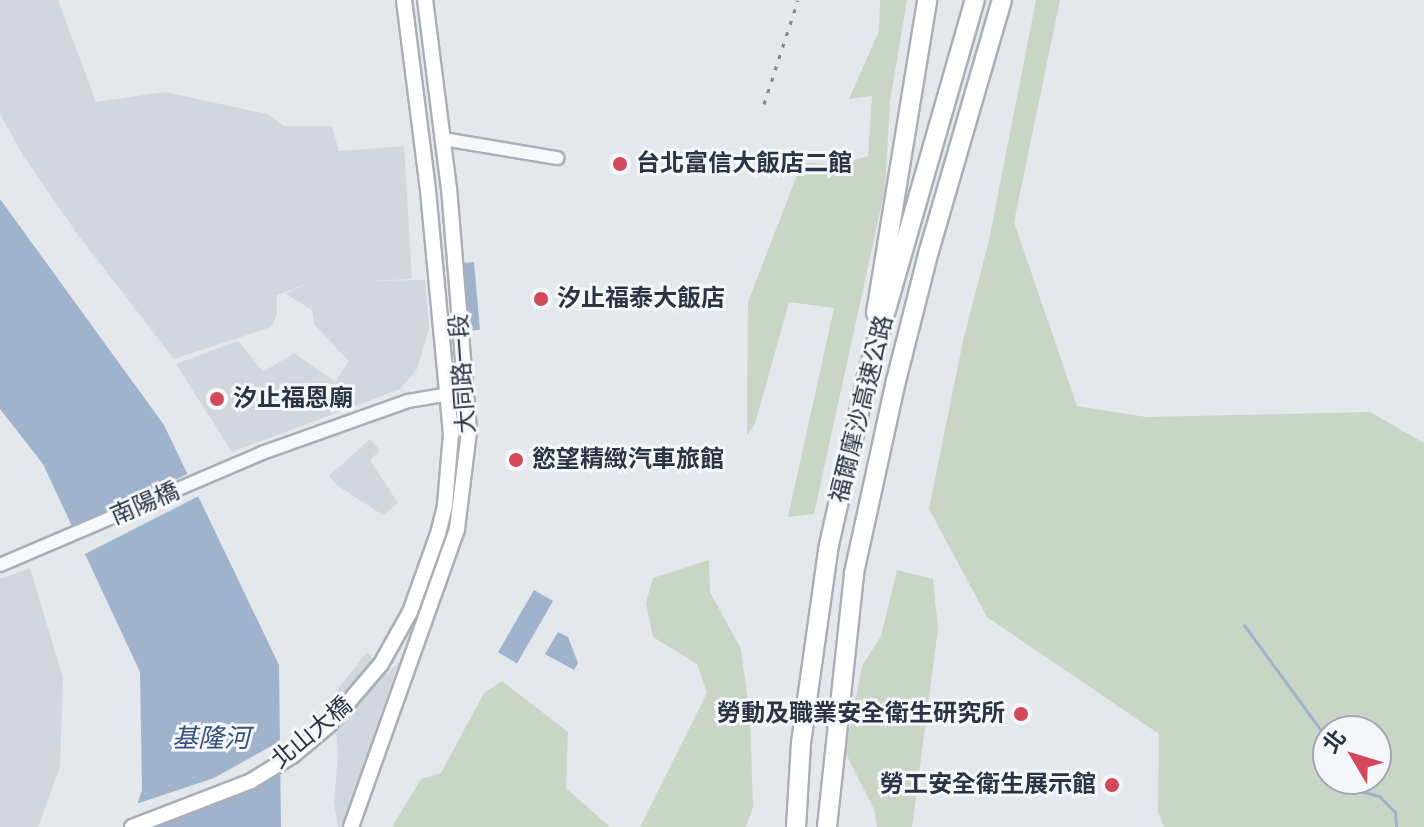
<!DOCTYPE html>
<meta charset="utf-8">
<style>
body{margin:0}
#map{position:relative;width:1424px;height:827px;overflow:hidden;background:#e4e7ec;font-family:Signika,"Noto Sans TC",sans-serif}
div>[style]{position:absolute}
.built>*{inset:0;background:#d2d6de}
.green>*{inset:0;background:#c9d6c5}
.water>*{inset:0;background:#9fb4cc;transform-origin:0 0}
.pier>*{inset:0;background:#e4e7ec;transform-origin:0 0}
.stream>*{height:3px;margin:-1.5px;padding:0 1.5px;transform-origin:1.5px;border-radius:1.5px;background:#9fb4cc}
.roads{filter:drop-shadow(2px 0 #a9aeb7) drop-shadow(-2px 0 #a9aeb7) drop-shadow(0 2px #a9aeb7) drop-shadow(0 -2px #a9aeb7)}
.minor>*{height:12px;margin:-6px;padding:0 6px;transform-origin:6px;border-radius:6px;background:#f7f8fa}
.major>*{height:14px;margin:-7px;padding:0 7px;transform-origin:7px;border-radius:7px;background:#fff}
.highway>*{height:18px;margin:-9px;padding:0 9px;transform-origin:9px;border-radius:9px;background:#fff}
.rail>*{height:3px;margin-top:-1.5px;transform-origin:0;background:repeating-linear-gradient(90deg,#7d8696 0 4px,transparent 0 12px)}
.dots>*{width:22px;height:22px;translate:-50% -50%;box-sizing:border-box;border:4px solid #f4f6f9;border-radius:50%}
span{translate:-50% -50%;white-space:nowrap;text-align:center;line-height:1.15;-webkit-text-stroke:6px #f4f6f9;paint-order:stroke}
.poi-label{font-size:24px;color:#2b3445;font-weight:700}
.left{translate:0 -50%;text-align:left}
.right{translate:-100% -50%;text-align:right}
.street-label{font-size:24px;color:#2b3445}
.water-label{font-size:26px;color:#34527a;font-style:italic}
.north{position:absolute;left:1312px;top:715px;width:80px;height:80px;box-sizing:border-box;background:#f4f6f9;border:2px solid #a4a8b1;border-radius:50%;rotate:308deg;font-size:22px;font-weight:700;line-height:32px;text-align:center;color:#2b3445}
.north::after{content:'';display:block;margin:auto;width:28px;height:36px;background:#d1495b;clip-path:polygon(50% 0,100% 100%,50% 72%,0 100%)}
</style>
<div id="map">
<div class="built">
<i style="clip-path:polygon(0 0,58px 0,96px 102px,165px 92px,267px 114px,284px 126px,332px 126px,339px 151px,404px 146px,412px 279px,366px 281px,425px 280px,429px 329px,417px 369px,400px 389px,232px 452px,176px 364px,238px 341px,263px 372px,294px 353px,335px 382px,349px 361px,314px 324px,312px 310px,286px 294px,309px 283px,277px 295px,277px 314px,271px 327px,174px 359px,78px 235px,24px 157px,0 114px)"></i>
<i style="clip-path:polygon(370px 439px,380px 450px,370px 460px,398px 503px,383px 515px,338px 486px,329px 476px)"></i>
<i style="clip-path:polygon(30px 568px,63px 678px,60px 767px,38px 827px,0 827px,0 579px)"></i>
<i style="clip-path:polygon(367px 652px,388px 674px,399px 661px,342px 827px,338px 827px,334px 802px,338px 756px,334px 694px)"></i>
</div>
<div class="green">
<i style="clip-path:polygon(880px 0,907px 0,890px 101px,885px 189px,814px 514px,788px 517px,834px 308px,789px 302px,755px 424px,747px 435px,748px 302px,802px 162px,838px 165px,868px 156px,872px 96px,849px 99px,879px 31px)"></i>
<i style="clip-path:polygon(evenodd,1036px 0,1060px 0,1014px 222px,1077px 406px,1146px 417px,1370px 412px,1424px 443px,1424px 827px,1164px 827px,1158px 812px,1159px 734px,987px 617px,929px 509px,963px 341px,989px 240px,1036px 0,1328px 731px,1376px 731px,1376px 779px,1328px 779px,1328px 731px)"></i>
<i style="clip-path:polygon(709px 560px,710px 592px,741px 649px,750px 717px,753px 807px,746px 827px,640px 827px,707px 693px,697px 664px,653px 637px,646px 603px,653px 578px)"></i>
<i style="clip-path:polygon(897px 570px,933px 579px,938px 629px,912px 827px,877px 827px,874px 809px,845px 752px,862px 666px,881px 636px)"></i>
<i style="clip-path:polygon(502px 681px,568px 732px,566px 788px,610px 827px,392px 827px,421px 779px,441px 773px,484px 693px)"></i>
</div>
<div class="water">
<i style="clip-path:polygon(0 199px,164px 425px,279px 665px,281px 827px,130px 827px,142px 790px,140px 672px,43px 464px,0 409px)"></i>
<i style="left:474px;top:262px;width:68px;height:14px;rotate:85deg"></i>
<i style="left:534px;top:590px;width:22px;height:72px;rotate:30deg"></i>
<i style="clip-path:polygon(558px 632px,568px 637px,578px 663px,574px 670px,545px 654px)"></i>
</div>
<div class="pier">
<i style="left:191px;top:472px;width:25px;height:134px;rotate:63deg"></i>
<i style="clip-path:polygon(284px 739px,284px 767px,126px 827px,133px 805px,214px 778px)"></i>
</div>
<div class="stream">
<i style="left:1244px;top:625px;width:142px;rotate:53.9deg"></i>
<i style="left:1345px;top:779px;width:10px;rotate:66deg"></i>
<i style="left:1349px;top:788px;width:31px;rotate:15deg"></i>
<i style="left:1379px;top:796px;width:23px;rotate:45deg"></i>
<i style="left:1395px;top:812px;width:15px;rotate:86deg"></i>
</div>
<div class="roads">
<div class="minor">
<i style="left:443px;top:139px;width:116px;rotate:9.5deg"></i>
<i style="left:0;top:565px;width:285px;rotate:-23.1deg"></i>
<i style="left:262px;top:453px;width:155px;rotate:-19.6deg"></i>
<i style="left:408px;top:401px;width:60px;rotate:-9.6deg"></i>
</div>
<div class="major">
<i style="left:132px;top:827px;width:128px;rotate:-21.1deg"></i>
<i style="left:251px;top:781px;width:48px;rotate:-31.4deg"></i>
<i style="left:292px;top:756px;width:47px;rotate:-39.8deg"></i>
<i style="left:328px;top:726px;width:82px;rotate:-49.5deg"></i>
<i style="left:381px;top:664px;width:60px;rotate:-60.9deg"></i>
<i style="left:410px;top:612px;width:83px;rotate:-70.3deg"></i>
<i style="left:438px;top:534px;width:30px;rotate:-76deg"></i>
<i style="left:445px;top:505px;width:71px;rotate:-85.2deg"></i>
<i style="left:451px;top:434px;width:245px;rotate:-95.4deg"></i>
<i style="left:428px;top:190px;width:192px;rotate:-97.2deg"></i>
<i style="left:351px;top:827px;width:316px;rotate:-70.4deg"></i>
<i style="left:457px;top:529px;width:99px;rotate:-83deg"></i>
<i style="left:469px;top:431px;width:243px;rotate:-94.7deg"></i>
<i style="left:449px;top:189px;width:191px;rotate:-97.2deg"></i>
</div>
<div class="highway">
<i style="left:876px;top:313px;width:317px;rotate:-80.7deg"></i>
<i style="left:796px;top:827px;width:84px;rotate:-86.6deg"></i>
<i style="left:801px;top:743px;width:200px;rotate:-82deg"></i>
<i style="left:829px;top:545px;width:173px;rotate:-77.3deg"></i>
<i style="left:867px;top:376px;width:391px;rotate:-74deg"></i>
<i style="left:827px;top:827px;width:255px;rotate:-83.9deg"></i>
<i style="left:854px;top:573px;width:197px;rotate:-77.7deg"></i>
<i style="left:896px;top:381px;width:134px;rotate:-75.8deg"></i>
<i style="left:929px;top:251px;width:261px;rotate:-73.8deg"></i>
</div>
</div>
<div class="rail">
<i style="left:764px;top:104px;width:109px;rotate:-71.9deg"></i>
</div>
<div class="dots">
<i style="left:620px;top:164px;background:#d1495b"></i>
<i style="left:541px;top:299px;background:#d1495b"></i>
<i style="left:217px;top:399px;background:#d1495b"></i>
<i style="left:516px;top:460px;background:#d1495b"></i>
<i style="left:1021px;top:714px;background:#d1495b"></i>
<i style="left:1112px;top:785px;background:#d1495b"></i>
</div>
<div class="poi-label">
<span class="left" style="left:636px;top:164px">台北富信大飯店二館</span>
<span class="left" style="left:557px;top:299px">汐止福泰大飯店</span>
<span class="left" style="left:233px;top:399px">汐止福恩廟</span>
<span class="left" style="left:532px;top:460px">慾望精緻汽車旅館</span>
<span class="right" style="left:1005px;top:714px">勞動及職業安全衛生研究所</span>
<span class="right" style="left:1096px;top:785px">勞工安全衛生展示館</span>
</div>
<div class="street-label">
<span style="left:463px;top:374px;rotate:-94deg">大同路一段</span>
<span style="left:862px;top:409px;rotate:-76deg">福爾摩沙高速公路</span>
<span style="left:145px;top:504px;rotate:-23deg">南陽橋</span>
<span style="left:312px;top:733px;rotate:-40deg">北山大橋</span>
</div>
<div class="water-label">
<span style="left:211px;top:740px">基隆河</span>
</div>
<div class="north">北</div>
</div>
